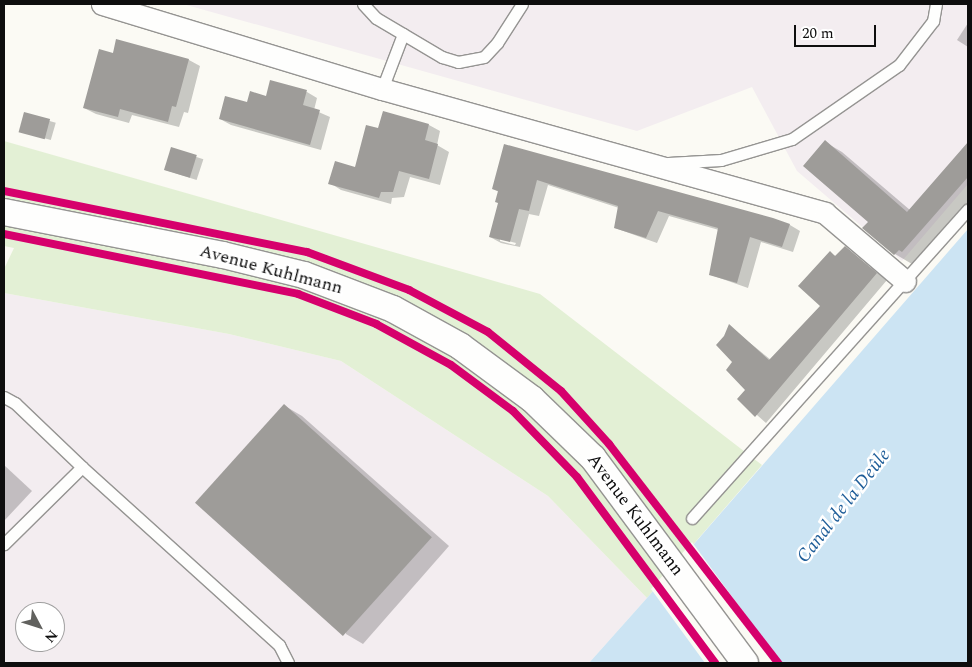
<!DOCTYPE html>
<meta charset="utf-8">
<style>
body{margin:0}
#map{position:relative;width:972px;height:667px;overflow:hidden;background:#fbfaf4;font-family:Spectral,serif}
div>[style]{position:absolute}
.industrial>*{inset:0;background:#f3edf0}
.green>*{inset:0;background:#e3f0d5}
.water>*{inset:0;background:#cce4f3}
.pier>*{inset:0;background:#fbfaf4}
.shadow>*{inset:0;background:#0003;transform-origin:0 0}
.building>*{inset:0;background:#9e9c99;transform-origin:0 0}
.roads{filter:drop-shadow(1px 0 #959492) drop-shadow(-1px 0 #959492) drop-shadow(0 1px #959492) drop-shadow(0 -1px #959492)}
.service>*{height:11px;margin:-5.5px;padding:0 5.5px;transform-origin:5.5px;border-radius:5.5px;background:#fefefd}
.minor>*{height:21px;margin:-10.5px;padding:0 10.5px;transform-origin:10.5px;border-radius:10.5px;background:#fefefd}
.tertiary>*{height:26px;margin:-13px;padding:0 13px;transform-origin:13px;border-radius:13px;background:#fefefd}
.cycleway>*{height:8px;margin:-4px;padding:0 4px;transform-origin:4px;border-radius:4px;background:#d6006c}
span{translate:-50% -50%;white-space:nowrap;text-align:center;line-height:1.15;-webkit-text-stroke:5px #fff;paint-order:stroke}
.street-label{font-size:18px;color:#0e0e0e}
.water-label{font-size:19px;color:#1f5e99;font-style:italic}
.frame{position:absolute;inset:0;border:5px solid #0e0e0e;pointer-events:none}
.north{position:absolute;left:15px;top:602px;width:50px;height:50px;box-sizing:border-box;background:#fff;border:1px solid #9f9f9f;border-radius:50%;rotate:130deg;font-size:14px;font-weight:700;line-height:20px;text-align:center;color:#0e0e0e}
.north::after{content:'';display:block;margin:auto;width:18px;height:22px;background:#61615e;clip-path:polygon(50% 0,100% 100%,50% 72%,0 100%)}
.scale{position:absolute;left:794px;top:25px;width:82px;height:22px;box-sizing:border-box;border:2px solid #0e0e0e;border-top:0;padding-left:6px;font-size:15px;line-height:18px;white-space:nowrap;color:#0e0e0e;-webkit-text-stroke:4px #fff;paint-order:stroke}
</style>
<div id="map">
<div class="industrial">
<i style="clip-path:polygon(183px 4px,968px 4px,968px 184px,902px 261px,797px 171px,752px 87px,637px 131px)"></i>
<i style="clip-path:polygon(evenodd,4px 293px,229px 334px,341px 361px,548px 496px,647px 598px,589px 663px,4px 663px,4px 293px,25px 612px,55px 612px,55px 642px,25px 642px,25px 612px)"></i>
</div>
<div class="green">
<i style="clip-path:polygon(4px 141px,540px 294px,762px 465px,647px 598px,548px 496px,341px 361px,229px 334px,4px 293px,4px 269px,14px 248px,4px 246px)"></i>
</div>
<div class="water">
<i style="clip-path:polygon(968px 229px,968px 663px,589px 663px,647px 598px)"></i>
</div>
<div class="pier">
<i style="clip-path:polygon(692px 542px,781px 663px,705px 663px,651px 589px)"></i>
</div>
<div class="shadow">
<i style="clip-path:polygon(968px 23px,968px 47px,957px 40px)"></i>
<i style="clip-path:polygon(117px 41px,189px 60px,200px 66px,188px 113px,184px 112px,179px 127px,132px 115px,129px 123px,96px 114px,84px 108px,113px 54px)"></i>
<i style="clip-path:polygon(307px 92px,317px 98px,314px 110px,330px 117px,321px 150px,231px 125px,220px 119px,267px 97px)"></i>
<i style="left:25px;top:114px;width:32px;height:18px;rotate:16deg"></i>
<i style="clip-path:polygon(429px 125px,440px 131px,437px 145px,449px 152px,440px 185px,410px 177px,404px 197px,392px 198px,391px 204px,341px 190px,330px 183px,355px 168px,379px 130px)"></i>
<i style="clip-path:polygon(825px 142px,842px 152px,910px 210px,968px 144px,968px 206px,912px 264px,895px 254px,870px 222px)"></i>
<i style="clip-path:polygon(evenodd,505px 146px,790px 225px,800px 231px,793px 252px,761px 242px,748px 288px,711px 275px,719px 230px,669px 216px,657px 243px,615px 228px,619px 208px,548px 185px,539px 216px,529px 214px,520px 247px,501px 243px,490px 237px,499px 203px,499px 192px,493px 189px,505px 146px,500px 239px,516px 243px,515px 245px,500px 241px,500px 239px)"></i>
<i style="left:172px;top:149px;width:33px;height:22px;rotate:18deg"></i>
<i style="clip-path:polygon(845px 248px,887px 280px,766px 423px,739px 399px,747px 390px,725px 337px,729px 326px,771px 360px,821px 306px,830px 253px,837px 257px)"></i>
<i style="clip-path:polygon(285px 406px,302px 416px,449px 546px,363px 644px,346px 634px)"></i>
<i style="clip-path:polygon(4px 465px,32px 491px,4px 521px)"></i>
</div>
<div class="building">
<i style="clip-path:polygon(116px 39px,189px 59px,176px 107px,172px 106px,168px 122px,120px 109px,118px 117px,83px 108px,99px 49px,113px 53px)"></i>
<i style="clip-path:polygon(270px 80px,307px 90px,303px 105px,320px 110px,310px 145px,219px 119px,225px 96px,247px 102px,250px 91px,266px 96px)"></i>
<i style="clip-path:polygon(383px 111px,429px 124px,425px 140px,438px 144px,429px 179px,399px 171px,393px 192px,381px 192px,379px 198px,328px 184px,335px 161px,355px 167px,366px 125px,378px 128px)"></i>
<i style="left:24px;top:112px;width:27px;height:21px;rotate:15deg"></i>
<i style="clip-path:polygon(825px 140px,907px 212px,968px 142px,968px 177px,902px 252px,899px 250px,894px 255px,862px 228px,868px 222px,803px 166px)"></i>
<i style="clip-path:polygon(504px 144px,773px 218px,790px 224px,782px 247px,750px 237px,737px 283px,709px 275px,718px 228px,658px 211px,646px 238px,614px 228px,618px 206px,537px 180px,529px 211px,519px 209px,510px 242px,489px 237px,498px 203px,495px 202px,498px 191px,492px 189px)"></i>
<i style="left:171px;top:147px;width:27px;height:24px;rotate:17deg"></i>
<i style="clip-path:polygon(845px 246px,877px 273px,755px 417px,737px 399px,745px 390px,726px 370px,732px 362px,716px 345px,724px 336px,729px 324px,769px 360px,820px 306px,798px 286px,830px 251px,835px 256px)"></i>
<i style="left:284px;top:404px;width:199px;height:133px;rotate:42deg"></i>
</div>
<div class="roads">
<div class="service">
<i style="left:363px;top:4px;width:19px;rotate:47deg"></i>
<i style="left:376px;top:18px;width:77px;rotate:30.6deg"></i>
<i style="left:442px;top:57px;width:17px;rotate:17deg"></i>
<i style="left:458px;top:62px;width:26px;rotate:-11deg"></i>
<i style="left:484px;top:57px;width:19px;rotate:-47deg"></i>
<i style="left:497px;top:43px;width:46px;rotate:-57.3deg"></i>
<i style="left:382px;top:89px;width:59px;rotate:-69.1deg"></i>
<i style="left:668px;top:163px;width:53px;rotate:-3.2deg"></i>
<i style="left:721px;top:160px;width:74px;rotate:-16.5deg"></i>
<i style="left:792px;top:139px;width:130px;rotate:-34.7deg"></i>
<i style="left:899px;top:65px;width:56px;rotate:-52.3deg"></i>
<i style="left:933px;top:21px;width:17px;rotate:-80deg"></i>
<i style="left:4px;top:397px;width:13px;rotate:29deg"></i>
<i style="left:15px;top:403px;width:93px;rotate:43.7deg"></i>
<i style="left:82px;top:467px;width:110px;rotate:135.4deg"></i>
<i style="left:82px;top:467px;width:266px;rotate:42.1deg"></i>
<i style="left:279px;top:645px;width:20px;rotate:63deg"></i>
<i style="left:692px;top:518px;width:414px;rotate:-48.2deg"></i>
</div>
<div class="minor">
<i style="left:102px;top:4px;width:293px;rotate:16.9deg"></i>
<i style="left:382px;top:89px;width:460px;rotate:15.6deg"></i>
<i style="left:825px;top:213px;width:105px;rotate:40.4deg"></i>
</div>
<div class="tertiary">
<i style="left:4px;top:212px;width:223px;rotate:11.1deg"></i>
<i style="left:223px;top:255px;width:83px;rotate:13.9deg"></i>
<i style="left:304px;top:275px;width:95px;rotate:20.9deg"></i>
<i style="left:393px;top:309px;width:77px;rotate:28.9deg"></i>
<i style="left:460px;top:346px;width:89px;rotate:36.4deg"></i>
<i style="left:532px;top:399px;width:85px;rotate:44deg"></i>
<i style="left:593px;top:458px;width:255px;rotate:53.4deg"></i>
</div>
</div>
<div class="cycleway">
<i style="left:4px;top:191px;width:309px;rotate:11.4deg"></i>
<i style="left:307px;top:252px;width:109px;rotate:20.4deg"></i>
<i style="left:409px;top:290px;width:89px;rotate:28deg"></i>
<i style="left:488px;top:332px;width:94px;rotate:38.9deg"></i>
<i style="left:561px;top:391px;width:72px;rotate:47.8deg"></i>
<i style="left:609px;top:444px;width:277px;rotate:52.3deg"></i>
<i style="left:4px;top:234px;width:300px;rotate:11.5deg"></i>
<i style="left:298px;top:294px;width:84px;rotate:21deg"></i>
<i style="left:376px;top:324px;width:85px;rotate:28.7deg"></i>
<i style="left:451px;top:365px;width:77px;rotate:36.6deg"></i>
<i style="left:513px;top:411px;width:92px;rotate:45.9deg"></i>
<i style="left:577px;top:477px;width:232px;rotate:53.4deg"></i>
</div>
<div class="street-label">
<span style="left:271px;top:270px;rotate:15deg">Avenue Kuhlmann</span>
<span style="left:635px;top:515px;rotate:53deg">Avenue Kuhlmann</span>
</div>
<div class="water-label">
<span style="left:844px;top:506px;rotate:-52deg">Canal de la Deûle</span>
</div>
<div class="frame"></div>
<div class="north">N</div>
<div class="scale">20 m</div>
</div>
